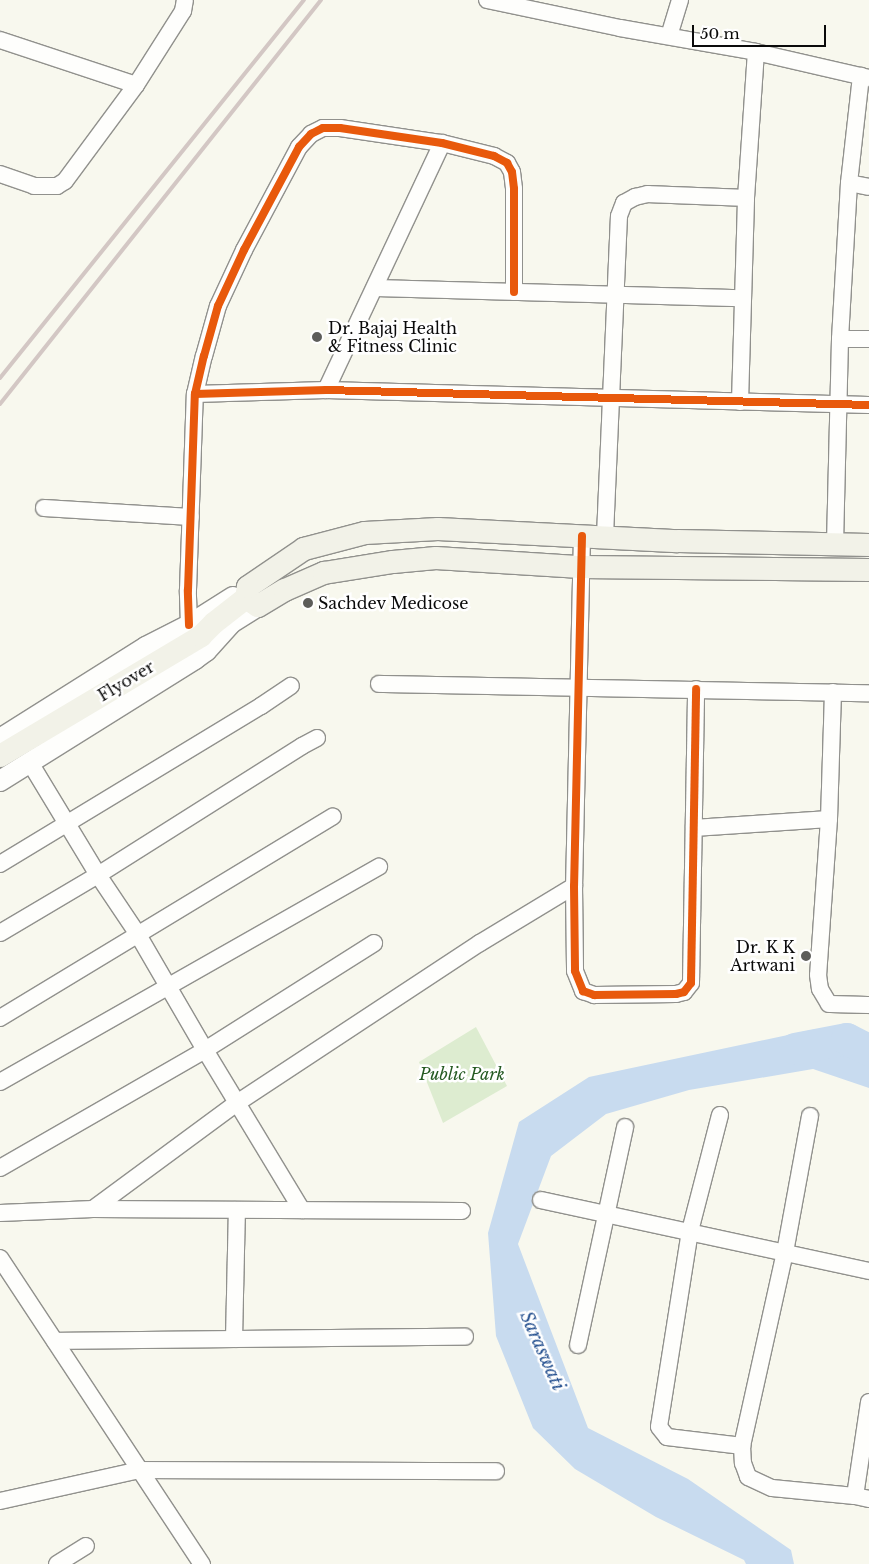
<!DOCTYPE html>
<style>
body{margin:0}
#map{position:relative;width:869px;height:1564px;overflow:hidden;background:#f8f8ee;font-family:"Libre Baskerville",serif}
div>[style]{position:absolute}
.green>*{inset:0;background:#ddecd0}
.water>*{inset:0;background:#c8dbef}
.river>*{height:32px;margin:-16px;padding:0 16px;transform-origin:16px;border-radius:16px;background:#c8dbef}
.roads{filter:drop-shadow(1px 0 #91918d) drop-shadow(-1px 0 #91918d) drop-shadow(0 1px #91918d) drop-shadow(0 -1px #91918d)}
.minor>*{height:16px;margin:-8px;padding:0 8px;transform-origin:8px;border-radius:8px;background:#fefefc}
.tertiary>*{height:20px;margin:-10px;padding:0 10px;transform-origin:10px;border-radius:10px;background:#fefefc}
.secondary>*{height:22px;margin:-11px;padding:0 11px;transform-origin:11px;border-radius:11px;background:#f2f2e8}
.rail>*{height:4px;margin:-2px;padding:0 2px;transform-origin:2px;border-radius:2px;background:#d3c7c4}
.cycleway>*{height:8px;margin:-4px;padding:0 4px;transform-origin:4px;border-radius:4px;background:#e8590c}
.dots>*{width:14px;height:14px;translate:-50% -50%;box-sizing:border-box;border:2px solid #fff;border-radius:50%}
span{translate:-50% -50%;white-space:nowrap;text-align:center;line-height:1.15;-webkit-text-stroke:5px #fff;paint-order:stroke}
.poi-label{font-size:16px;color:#0a0a0a}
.left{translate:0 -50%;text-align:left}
.right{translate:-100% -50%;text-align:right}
.street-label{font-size:16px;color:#0a0a0a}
.park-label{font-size:16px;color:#255a22;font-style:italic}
.water-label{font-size:18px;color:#224e8e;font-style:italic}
.scale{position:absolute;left:692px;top:25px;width:134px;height:22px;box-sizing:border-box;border:2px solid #0a0a0a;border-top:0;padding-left:6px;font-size:15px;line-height:18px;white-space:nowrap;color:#0a0a0a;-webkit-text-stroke:4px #fff;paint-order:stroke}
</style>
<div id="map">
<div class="green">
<i style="clip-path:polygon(476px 1027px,507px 1086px,443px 1123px,419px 1062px)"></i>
</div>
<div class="water">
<i style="clip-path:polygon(816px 1029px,869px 1057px,869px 1088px,813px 1069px,689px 1090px,606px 1114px,551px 1156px,518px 1244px,588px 1428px,688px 1479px,791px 1550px,794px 1564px,746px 1564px,744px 1560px,656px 1517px,575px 1469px,533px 1428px,496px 1336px,488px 1233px,519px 1122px,589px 1077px)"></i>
</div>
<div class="river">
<i style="left:795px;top:1049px;width:53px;rotate:-10.9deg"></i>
<i style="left:847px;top:1039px;width:25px;rotate:27deg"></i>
</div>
<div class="roads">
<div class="minor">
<i style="left:487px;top:0;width:136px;rotate:11.9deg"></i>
<i style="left:620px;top:28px;width:138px;rotate:10deg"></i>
<i style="left:756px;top:52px;width:116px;rotate:13deg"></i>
<i style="left:669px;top:36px;width:38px;rotate:-73deg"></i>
<i style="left:0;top:40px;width:143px;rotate:18.3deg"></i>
<i style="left:0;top:174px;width:36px;rotate:19deg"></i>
<i style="left:34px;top:186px;width:23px"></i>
<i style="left:57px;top:186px;width:9px;rotate:-32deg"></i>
<i style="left:65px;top:181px;width:119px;rotate:-53.5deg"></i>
<i style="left:136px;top:85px;width:88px;rotate:-57.6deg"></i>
<i style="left:183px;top:11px;width:11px;rotate:-80deg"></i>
<i style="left:849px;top:183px;width:20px;rotate:11deg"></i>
<i style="left:375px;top:288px;width:367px;rotate:1.6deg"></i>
<i style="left:840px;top:339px;width:29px"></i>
<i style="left:326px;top:390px;width:273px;rotate:-64.8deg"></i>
<i style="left:195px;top:394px;width:131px;rotate:-1.7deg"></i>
<i style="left:326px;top:390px;width:543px;rotate:1.58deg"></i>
<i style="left:740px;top:402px;width:204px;rotate:-88.3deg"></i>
<i style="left:746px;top:198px;width:146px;rotate:-86.1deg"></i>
<i style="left:44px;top:508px;width:147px;rotate:3.5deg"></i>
<i style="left:582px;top:536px;width:350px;rotate:91.3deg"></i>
<i style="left:574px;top:886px;width:85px;rotate:89.3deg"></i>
<i style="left:575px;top:971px;width:22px;rotate:68deg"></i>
<i style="left:583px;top:991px;width:12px;rotate:20deg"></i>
<i style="left:594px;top:995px;width:82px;rotate:-0.7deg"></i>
<i style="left:676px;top:994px;width:8px;rotate:-14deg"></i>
<i style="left:684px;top:992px;width:11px;rotate:-52deg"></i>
<i style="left:691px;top:983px;width:294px;rotate:-89deg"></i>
<i style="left:605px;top:536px;width:320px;rotate:-87.5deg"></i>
<i style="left:619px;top:216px;width:14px;rotate:-69deg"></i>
<i style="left:624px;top:203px;width:13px;rotate:-29deg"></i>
<i style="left:635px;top:197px;width:13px;rotate:-13deg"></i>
<i style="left:648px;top:194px;width:98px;rotate:2.3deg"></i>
<i style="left:835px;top:544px;width:205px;rotate:-88.6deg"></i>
<i style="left:840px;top:339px;width:156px;rotate:-86.7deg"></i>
<i style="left:849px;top:183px;width:108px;rotate:-83.6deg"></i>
<i style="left:189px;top:625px;width:35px;rotate:-92deg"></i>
<i style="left:188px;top:590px;width:196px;rotate:-88deg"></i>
<i style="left:195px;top:394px;width:39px;rotate:-77deg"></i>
<i style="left:204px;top:356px;width:52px;rotate:-74.4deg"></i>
<i style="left:218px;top:306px;width:62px;rotate:-65.1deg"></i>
<i style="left:244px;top:250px;width:117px;rotate:-61.9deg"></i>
<i style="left:299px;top:147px;width:18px;rotate:-47deg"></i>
<i style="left:311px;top:134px;width:13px;rotate:-27deg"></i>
<i style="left:323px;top:128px;width:17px"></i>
<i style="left:340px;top:128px;width:103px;rotate:8.4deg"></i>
<i style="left:442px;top:143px;width:54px;rotate:14deg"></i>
<i style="left:494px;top:156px;width:15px;rotate:28deg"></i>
<i style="left:507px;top:163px;width:10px;rotate:61deg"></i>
<i style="left:512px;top:172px;width:17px;rotate:83deg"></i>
<i style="left:514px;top:189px;width:103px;rotate:90deg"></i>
<i style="left:379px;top:684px;width:490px;rotate:1.1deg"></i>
<i style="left:833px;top:692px;width:127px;rotate:91.8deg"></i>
<i style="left:829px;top:819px;width:156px;rotate:94deg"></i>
<i style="left:818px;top:975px;width:14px;rotate:82deg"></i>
<i style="left:820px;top:989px;width:17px;rotate:59deg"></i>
<i style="left:829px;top:1004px;width:40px;rotate:1.4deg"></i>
<i style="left:29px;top:761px;width:133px;rotate:58.8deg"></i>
<i style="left:98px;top:875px;width:70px;rotate:56.1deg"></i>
<i style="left:137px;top:933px;width:135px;rotate:59.8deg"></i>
<i style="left:205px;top:1050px;width:187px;rotate:58.8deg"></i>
<i style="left:694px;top:828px;width:135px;rotate:-3.8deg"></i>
<i style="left:0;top:864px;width:305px;rotate:-31.2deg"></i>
<i style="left:261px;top:706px;width:36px;rotate:-34deg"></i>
<i style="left:0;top:933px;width:114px;rotate:-30.6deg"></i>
<i style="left:98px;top:875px;width:241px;rotate:-32.3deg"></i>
<i style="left:302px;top:746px;width:17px;rotate:-28deg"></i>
<i style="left:0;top:1018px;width:389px;rotate:-31.2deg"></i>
<i style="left:0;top:1082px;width:436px;rotate:-29.6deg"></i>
<i style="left:720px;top:1115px;width:120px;rotate:104.5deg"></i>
<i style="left:690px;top:1231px;width:198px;rotate:99deg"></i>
<i style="left:659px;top:1427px;width:13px;rotate:51deg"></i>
<i style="left:667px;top:1437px;width:76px;rotate:6.8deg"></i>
<i style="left:810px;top:1116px;width:138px;rotate:100.4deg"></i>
<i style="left:785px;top:1252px;width:199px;rotate:102.5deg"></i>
<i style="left:742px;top:1446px;width:17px;rotate:87deg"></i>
<i style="left:743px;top:1463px;width:15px;rotate:70deg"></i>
<i style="left:748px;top:1477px;width:26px;rotate:25deg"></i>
<i style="left:772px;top:1488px;width:83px;rotate:5.5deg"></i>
<i style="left:855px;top:1496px;width:14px;rotate:12deg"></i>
<i style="left:0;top:1168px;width:237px;rotate:-29.9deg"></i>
<i style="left:205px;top:1050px;width:200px;rotate:-32.3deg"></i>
<i style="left:541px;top:1200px;width:336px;rotate:12.2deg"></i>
<i style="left:93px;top:1209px;width:179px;rotate:-36.4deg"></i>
<i style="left:237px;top:1103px;width:291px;rotate:-33.4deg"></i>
<i style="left:480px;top:943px;width:110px;rotate:-31.2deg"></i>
<i style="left:0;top:1213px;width:93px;rotate:-2.5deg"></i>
<i style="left:93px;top:1209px;width:369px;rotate:0.3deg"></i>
<i style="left:0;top:1258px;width:367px;rotate:56.6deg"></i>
<i style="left:234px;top:1339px;width:129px;rotate:-88.7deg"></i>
<i style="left:55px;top:1341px;width:410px;rotate:-0.6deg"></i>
<i style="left:578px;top:1345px;width:223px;rotate:-77.8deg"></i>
<i style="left:855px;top:1496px;width:95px;rotate:-81.5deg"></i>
<i style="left:0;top:1501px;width:143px;rotate:-12.5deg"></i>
<i style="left:140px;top:1470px;width:356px;rotate:0.2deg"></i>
<i style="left:57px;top:1564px;width:34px;rotate:-32deg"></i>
</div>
<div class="tertiary">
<i style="left:0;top:739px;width:173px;rotate:-32.2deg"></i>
<i style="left:146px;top:647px;width:48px;rotate:-27.1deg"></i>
<i style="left:189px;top:625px;width:52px;rotate:-32.5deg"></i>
<i style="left:0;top:781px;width:230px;rotate:-32deg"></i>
<i style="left:195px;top:659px;width:14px;rotate:-36deg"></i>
<i style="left:206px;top:651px;width:38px;rotate:-48deg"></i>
<i style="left:231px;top:623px;width:32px;rotate:-32deg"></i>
</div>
<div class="secondary">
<i style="left:246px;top:598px;width:14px;rotate:34deg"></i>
<i style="left:258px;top:606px;width:31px;rotate:-31deg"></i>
<i style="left:285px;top:590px;width:43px;rotate:-23.6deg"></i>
<i style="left:324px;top:573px;width:70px;rotate:-9.1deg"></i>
<i style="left:393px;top:562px;width:43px;rotate:-5.3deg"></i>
<i style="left:436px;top:558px;width:145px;rotate:3.6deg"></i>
<i style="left:581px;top:567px;width:288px;rotate:0.6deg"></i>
<i style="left:0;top:756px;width:234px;rotate:-30.8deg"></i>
<i style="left:201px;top:636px;width:18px;rotate:-45deg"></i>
<i style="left:214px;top:623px;width:41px;rotate:-38deg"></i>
<i style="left:246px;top:598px;width:11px;rotate:-80deg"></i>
<i style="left:248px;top:587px;width:68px;rotate:-34.2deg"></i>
<i style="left:304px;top:549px;width:63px;rotate:-14.7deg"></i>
<i style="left:365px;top:533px;width:73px;rotate:-3.1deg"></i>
<i style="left:438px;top:529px;width:240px;rotate:2.9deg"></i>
<i style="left:678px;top:541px;width:191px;rotate:1.2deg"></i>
</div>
</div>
<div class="rail">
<i style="left:0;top:378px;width:485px;rotate:-51.2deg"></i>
<i style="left:0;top:404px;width:516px;rotate:-51.53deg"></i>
</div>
<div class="cycleway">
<i style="left:195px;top:394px;width:131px;rotate:-1.7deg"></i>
<i style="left:326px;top:390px;width:543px;rotate:1.58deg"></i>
<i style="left:582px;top:536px;width:350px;rotate:91.3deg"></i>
<i style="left:574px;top:886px;width:85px;rotate:89.3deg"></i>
<i style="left:575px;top:971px;width:22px;rotate:68deg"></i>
<i style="left:583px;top:991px;width:12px;rotate:20deg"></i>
<i style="left:594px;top:995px;width:82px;rotate:-0.7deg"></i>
<i style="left:676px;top:994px;width:8px;rotate:-14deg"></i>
<i style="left:684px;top:992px;width:11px;rotate:-52deg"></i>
<i style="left:691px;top:983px;width:294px;rotate:-89deg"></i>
<i style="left:189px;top:625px;width:35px;rotate:-92deg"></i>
<i style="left:188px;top:590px;width:196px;rotate:-88deg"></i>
<i style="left:195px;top:394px;width:39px;rotate:-77deg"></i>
<i style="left:204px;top:356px;width:52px;rotate:-74.4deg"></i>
<i style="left:218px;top:306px;width:62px;rotate:-65.1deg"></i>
<i style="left:244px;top:250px;width:117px;rotate:-61.9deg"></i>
<i style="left:299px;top:147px;width:18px;rotate:-47deg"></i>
<i style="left:311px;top:134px;width:13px;rotate:-27deg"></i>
<i style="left:323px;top:128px;width:17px"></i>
<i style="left:340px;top:128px;width:103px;rotate:8.4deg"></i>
<i style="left:442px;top:143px;width:54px;rotate:14deg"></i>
<i style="left:494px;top:156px;width:15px;rotate:28deg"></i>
<i style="left:507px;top:163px;width:10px;rotate:61deg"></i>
<i style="left:512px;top:172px;width:17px;rotate:83deg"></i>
<i style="left:514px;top:189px;width:103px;rotate:90deg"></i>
</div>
<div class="dots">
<i style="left:317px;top:337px;background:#5d5d5a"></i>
<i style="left:308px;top:603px;background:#5d5d5a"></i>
<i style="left:806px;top:956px;background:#5d5d5a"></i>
</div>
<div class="poi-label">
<span class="left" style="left:328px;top:337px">Dr. Bajaj Health<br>&amp; Fitness Clinic</span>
<span class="left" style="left:318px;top:603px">Sachdev Medicose</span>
<span class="right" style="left:795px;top:956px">Dr. K K<br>Artwani</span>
</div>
<div class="street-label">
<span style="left:126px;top:681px;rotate:-31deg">Flyover</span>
</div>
<div class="park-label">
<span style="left:462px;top:1074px">Public Park</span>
</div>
<div class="water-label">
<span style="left:542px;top:1351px;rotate:66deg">Saraswati</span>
</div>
<div class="scale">50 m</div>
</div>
